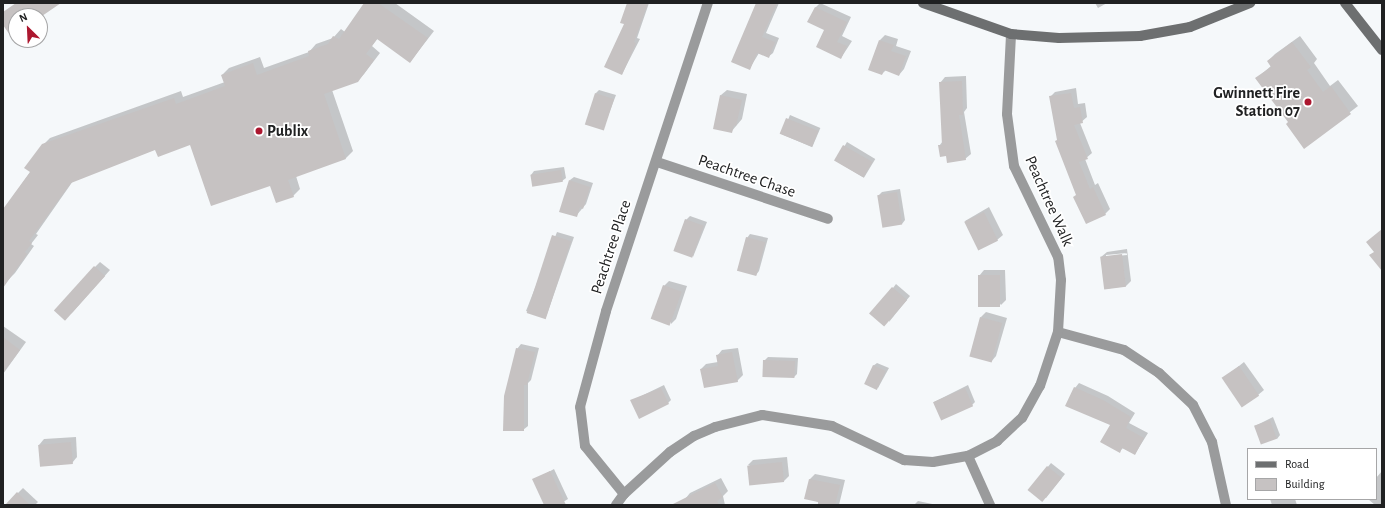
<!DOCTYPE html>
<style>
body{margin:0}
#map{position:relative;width:1385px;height:508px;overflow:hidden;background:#f5f8fa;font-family:"Alegreya Sans",sans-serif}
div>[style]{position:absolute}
.shadow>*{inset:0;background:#0003;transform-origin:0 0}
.building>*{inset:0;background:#c6c2c2;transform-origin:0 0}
.street>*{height:10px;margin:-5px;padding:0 5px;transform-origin:5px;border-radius:5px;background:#9a9b9c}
.secondary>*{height:10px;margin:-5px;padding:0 5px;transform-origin:5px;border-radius:5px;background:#6d6f70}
.dots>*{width:11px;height:11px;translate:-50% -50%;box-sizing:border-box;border:2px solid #fff;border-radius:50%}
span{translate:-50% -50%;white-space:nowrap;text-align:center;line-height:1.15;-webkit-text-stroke:3.5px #fff;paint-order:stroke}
.poi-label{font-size:16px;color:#202122;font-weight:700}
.right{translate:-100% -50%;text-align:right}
.left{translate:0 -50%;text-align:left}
.street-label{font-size:16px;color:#202122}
.frame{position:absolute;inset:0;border:4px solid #202122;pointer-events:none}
.legend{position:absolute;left:1247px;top:448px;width:130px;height:52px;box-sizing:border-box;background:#fff;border:1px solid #a6a6a7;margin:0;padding:5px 7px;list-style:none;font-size:12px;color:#202122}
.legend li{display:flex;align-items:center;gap:8px;height:20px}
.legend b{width:20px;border:1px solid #a6a6a7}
.north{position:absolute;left:8px;top:8px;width:40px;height:40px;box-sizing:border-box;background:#fff;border:1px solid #a6a6a7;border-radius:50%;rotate:336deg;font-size:11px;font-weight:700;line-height:16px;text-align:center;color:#202122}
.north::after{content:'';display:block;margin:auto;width:14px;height:18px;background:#ac172f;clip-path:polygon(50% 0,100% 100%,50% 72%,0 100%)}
</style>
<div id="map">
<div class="shadow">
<i style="clip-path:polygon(365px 3px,395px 3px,434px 31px,410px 62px,378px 38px,372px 46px,380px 53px,364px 74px,357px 81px,332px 90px,353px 151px,346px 158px,296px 176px,300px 189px,293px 196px,190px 143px,156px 149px,73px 181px,36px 234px,38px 235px,31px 244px,34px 246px,15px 273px,8px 280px,3px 277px,3px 211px,31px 171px,43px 145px,50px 138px,181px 91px,183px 97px,225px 82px,222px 75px,229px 68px,260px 57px,264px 68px,309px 52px,316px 44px,333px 38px,341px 29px,345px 32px)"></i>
<i style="clip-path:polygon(628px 3px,649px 3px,637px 38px,640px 39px,622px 74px)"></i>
<i style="clip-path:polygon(757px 3px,779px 3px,766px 33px,779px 38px,773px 53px,768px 57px,759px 53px,750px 68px)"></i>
<i style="clip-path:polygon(820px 3px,851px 17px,842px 36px,852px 41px,841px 58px,815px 8px)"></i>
<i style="clip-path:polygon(1095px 3px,1107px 3px,1098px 8px)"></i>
<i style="clip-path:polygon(885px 35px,898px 39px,896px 46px,911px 51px,904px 69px,899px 75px,886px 70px,882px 74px,880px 40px)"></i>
<i style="clip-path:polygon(1300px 36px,1317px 59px,1314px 63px,1330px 86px,1338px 80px,1358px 106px,1304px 147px,1290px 122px,1257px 78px,1271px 66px,1268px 61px,1275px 54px)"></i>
<i style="clip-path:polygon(966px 76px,967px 108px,964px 112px,971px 154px,965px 159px,947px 155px,939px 146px,943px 141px,940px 83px,945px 77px)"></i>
<i style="clip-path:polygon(1076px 88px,1078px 104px,1085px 103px,1087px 117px,1080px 123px,1092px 153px,1085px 159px,1095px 185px,1098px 183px,1110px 209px,1105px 214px,1077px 194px,1058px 139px,1050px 97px,1055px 92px)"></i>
<i style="clip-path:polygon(599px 90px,616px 95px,603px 129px,596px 93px)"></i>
<i style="clip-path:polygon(727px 90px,747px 94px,742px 119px,731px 132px,721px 95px)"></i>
<i style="left:790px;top:115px;width:33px;height:21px;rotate:23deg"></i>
<i style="left:847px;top:142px;width:33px;height:22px;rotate:31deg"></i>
<i style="clip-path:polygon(564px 167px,566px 178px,562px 181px,531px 175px,534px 171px)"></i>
<i style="clip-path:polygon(574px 177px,593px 183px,586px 204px,576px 216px,570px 180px)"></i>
<i style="clip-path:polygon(900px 189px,905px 220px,902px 224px,879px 195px,882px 192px)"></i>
<i style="clip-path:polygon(989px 207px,1003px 235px,997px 240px,965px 221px)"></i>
<i style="clip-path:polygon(690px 216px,707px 222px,693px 257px,686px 220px)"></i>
<i style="clip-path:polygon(557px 232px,574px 237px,547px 314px,544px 318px,526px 311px)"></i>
<i style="clip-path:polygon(750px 234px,768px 238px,759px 271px,756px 275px,747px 238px)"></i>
<i style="clip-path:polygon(evenodd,1127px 249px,1131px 281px,1126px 286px,1105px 289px,1101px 257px,1107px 252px,1127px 249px,1127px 253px,1127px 255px,1106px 257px,1106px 255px,1127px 253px)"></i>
<i style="clip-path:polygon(100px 262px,110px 270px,71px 314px,95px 267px)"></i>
<i style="clip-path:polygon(984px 270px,1005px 270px,1006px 300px,1001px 305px,979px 276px)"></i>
<i style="clip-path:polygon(669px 281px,687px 286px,676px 319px,671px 324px,664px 286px)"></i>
<i style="clip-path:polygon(896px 284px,910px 296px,889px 322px,893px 288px)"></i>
<i style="clip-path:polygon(986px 312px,1007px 318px,996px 356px,991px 362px,981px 317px)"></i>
<i style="clip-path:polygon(3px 326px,26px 342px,3px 374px)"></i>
<i style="clip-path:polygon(521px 344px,539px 348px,531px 380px,528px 383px,528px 426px,523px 430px,517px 349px)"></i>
<i style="clip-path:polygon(738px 348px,743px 375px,737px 381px,701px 369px,706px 364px,718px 362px,717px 356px,722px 350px)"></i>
<i style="clip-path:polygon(768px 357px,798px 358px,797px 374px,794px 377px,764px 361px)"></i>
<i style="clip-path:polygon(1244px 362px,1264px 390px,1258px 395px,1224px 378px)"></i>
<i style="clip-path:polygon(877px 363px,889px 368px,878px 388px,873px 366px)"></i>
<i style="clip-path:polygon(1079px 383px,1108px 396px,1135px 413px,1129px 423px,1148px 433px,1135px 454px,1123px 448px,1119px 452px,1111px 425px,1075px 388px)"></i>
<i style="clip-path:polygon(664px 385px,671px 400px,668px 403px,631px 401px)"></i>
<i style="clip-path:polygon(968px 385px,975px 402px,972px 405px,934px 402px)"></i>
<i style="clip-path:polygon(1273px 417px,1280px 435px,1277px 439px,1255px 426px)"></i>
<i style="clip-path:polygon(76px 437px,77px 457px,72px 463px,39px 445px,44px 439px)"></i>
<i style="clip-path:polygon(787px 457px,789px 476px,784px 481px,748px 465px,753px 460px)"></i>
<i style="clip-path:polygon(1051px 463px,1065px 474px,1046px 498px,1029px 490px)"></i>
<i style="clip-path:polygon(554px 469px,568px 499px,558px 505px,545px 505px,534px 480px)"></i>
<i style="clip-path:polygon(1382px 471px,1382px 505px,1375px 505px,1368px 499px,1376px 499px,1376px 478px)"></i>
<i style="clip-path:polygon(815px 474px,845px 480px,839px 505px,819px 505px,819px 502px,806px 498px,810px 479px)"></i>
<i style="clip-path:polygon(721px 478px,728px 491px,723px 496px,725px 505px,688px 505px,685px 499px,690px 493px)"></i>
<i style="clip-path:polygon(23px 488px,38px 502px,35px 505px,6px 505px)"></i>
<i style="clip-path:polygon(1270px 499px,1295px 499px,1297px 505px,1272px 505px)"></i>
<i style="clip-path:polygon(918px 501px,937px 505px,914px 505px)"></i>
</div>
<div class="building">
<i style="clip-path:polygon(16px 3px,61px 3px,42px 16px,16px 16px,16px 44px,3px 25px,3px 12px)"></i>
<i style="clip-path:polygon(364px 3px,378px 3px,428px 38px,410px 63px,377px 39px,366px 54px,374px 60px,358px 82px,324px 94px,346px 159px,288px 180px,294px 197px,276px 203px,270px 186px,211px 206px,190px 145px,158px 157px,155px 150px,71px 183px,29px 241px,32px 243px,25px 252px,27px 254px,3px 288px,3px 209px,30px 172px,24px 168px,42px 144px,174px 98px,176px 104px,225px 86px,221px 75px,253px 63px,257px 75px,309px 56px,308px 51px,328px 44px,333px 36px,339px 39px)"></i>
<i style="clip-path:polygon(627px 3px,648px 3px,634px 42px,636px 43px,622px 75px,604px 67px,624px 24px,620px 23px)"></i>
<i style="clip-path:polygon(756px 3px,777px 3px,762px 37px,775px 42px,769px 58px,757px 53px,750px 70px,731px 62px)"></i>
<i style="clip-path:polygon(815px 7px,847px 22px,837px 42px,847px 46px,841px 59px,816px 47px,824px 30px,807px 22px)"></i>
<i style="clip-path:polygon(879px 40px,894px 45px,891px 51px,906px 56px,899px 76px,884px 70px,882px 75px,868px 70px)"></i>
<i style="clip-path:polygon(1292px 42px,1311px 67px,1307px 70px,1323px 92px,1331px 86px,1351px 114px,1304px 149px,1286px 124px,1288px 122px,1255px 78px,1271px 67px,1267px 61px)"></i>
<i style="clip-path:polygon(962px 81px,963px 115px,959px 115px,966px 160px,947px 163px,946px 156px,940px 157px,938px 145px,942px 145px,939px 82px)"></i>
<i style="left:595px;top:93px;width:20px;height:33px;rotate:18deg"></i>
<i style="clip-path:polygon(1071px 93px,1074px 108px,1080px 107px,1083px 123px,1074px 125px,1088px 159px,1079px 162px,1090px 189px,1093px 187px,1106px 215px,1086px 224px,1073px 197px,1076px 195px,1055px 141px,1057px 140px,1049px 96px)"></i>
<i style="clip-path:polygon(720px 95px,742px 100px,736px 126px,734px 125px,732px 133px,713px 129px)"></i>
<i style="left:786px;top:118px;width:35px;height:17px;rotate:22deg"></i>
<i style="left:843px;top:145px;width:34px;height:18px;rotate:30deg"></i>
<i style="left:561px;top:170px;width:12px;height:31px;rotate:81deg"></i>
<i style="clip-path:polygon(569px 180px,590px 187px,583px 209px,580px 207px,577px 217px,559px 212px)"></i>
<i style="left:897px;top:192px;width:33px;height:20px;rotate:81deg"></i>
<i style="left:984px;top:212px;width:32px;height:22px;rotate:64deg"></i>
<i style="left:685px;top:219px;width:20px;height:34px;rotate:20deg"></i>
<i style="clip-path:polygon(1382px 229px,1382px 271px,1369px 255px,1374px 252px,1366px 242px)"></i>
<i style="left:552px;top:235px;width:20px;height:82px;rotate:18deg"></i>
<i style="left:746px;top:237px;width:20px;height:35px;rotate:15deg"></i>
<i style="left:1122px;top:254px;width:33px;height:22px;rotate:83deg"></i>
<i style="left:94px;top:266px;width:15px;height:60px;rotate:42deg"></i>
<i style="left:978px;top:275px;width:22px;height:32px"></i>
<i style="left:663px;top:285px;width:20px;height:36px;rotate:20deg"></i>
<i style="left:892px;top:287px;width:20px;height:35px;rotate:41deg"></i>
<i style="left:980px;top:317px;width:23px;height:41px;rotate:15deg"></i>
<i style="clip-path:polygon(3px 337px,20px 350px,3px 373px)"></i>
<i style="clip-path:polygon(516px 348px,535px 352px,527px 385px,524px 385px,524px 431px,503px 431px,504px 396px)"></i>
<i style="clip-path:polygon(732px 352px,738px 382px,704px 388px,700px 369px,718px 366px,716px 355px)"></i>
<i style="left:763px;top:360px;width:32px;height:17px;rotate:2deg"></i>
<i style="left:873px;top:365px;width:14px;height:21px;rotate:25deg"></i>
<i style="left:1239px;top:366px;width:36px;height:21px;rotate:56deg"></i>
<i style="clip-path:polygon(1074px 387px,1103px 400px,1131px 417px,1126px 428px,1144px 438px,1135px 455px,1122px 448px,1120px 453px,1100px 442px,1110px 425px,1065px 406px)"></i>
<i style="clip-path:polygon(661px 388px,669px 404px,639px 419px,630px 400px)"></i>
<i style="left:965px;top:388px;width:20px;height:35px;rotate:66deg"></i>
<i style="left:1270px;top:420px;width:20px;height:17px;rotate:70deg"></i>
<i style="left:71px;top:442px;width:22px;height:33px;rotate:85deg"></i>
<i style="left:782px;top:462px;width:20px;height:35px;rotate:84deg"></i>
<i style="left:1047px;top:466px;width:19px;height:31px;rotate:39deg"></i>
<i style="clip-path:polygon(550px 471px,566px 505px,544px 505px,532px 479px)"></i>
<i style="clip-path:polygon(809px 479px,840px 485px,835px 505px,818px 505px,818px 502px,804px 499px)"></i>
<i style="clip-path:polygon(715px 483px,723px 497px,717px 501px,719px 505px,671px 505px)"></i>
<i style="clip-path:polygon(17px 492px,30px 505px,5px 505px)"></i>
</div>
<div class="street">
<i style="left:657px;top:162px;width:180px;rotate:18.4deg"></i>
<i style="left:1058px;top:332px;width:68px;rotate:15.3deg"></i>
<i style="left:1124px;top:350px;width:42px;rotate:33.3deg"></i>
<i style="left:1159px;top:373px;width:47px;rotate:43.3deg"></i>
<i style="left:1193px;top:405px;width:42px;rotate:62.8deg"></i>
<i style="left:1212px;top:442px;width:65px;rotate:77.5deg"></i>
<i style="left:968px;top:456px;width:54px;rotate:65.8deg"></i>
<i style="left:624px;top:494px;width:62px;rotate:-129.1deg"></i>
<i style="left:585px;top:446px;width:39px;rotate:-97deg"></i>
<i style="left:580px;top:407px;width:99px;rotate:-74.8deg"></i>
<i style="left:606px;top:311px;width:324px;rotate:-71.7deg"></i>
<i style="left:616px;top:505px;width:14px;rotate:-54deg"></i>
<i style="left:624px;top:494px;width:62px;rotate:-42.4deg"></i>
<i style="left:670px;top:452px;width:29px;rotate:-34deg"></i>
<i style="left:694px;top:436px;width:23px;rotate:-23deg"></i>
<i style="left:715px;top:427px;width:49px;rotate:-14.3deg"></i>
<i style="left:762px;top:415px;width:71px;rotate:8.9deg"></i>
<i style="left:832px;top:426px;width:80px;rotate:25.3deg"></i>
<i style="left:904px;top:460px;width:29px;rotate:4deg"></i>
<i style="left:933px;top:462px;width:36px;rotate:-10deg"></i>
<i style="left:968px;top:456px;width:33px;rotate:-27deg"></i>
<i style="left:997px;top:441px;width:34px;rotate:-43deg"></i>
<i style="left:1022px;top:418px;width:37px;rotate:-61deg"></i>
<i style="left:1040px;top:386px;width:57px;rotate:-71.6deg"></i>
<i style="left:1058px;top:332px;width:52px;rotate:-86.7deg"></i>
<i style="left:1061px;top:280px;width:23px;rotate:-97deg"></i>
<i style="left:1058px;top:257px;width:101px;rotate:-115.8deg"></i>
<i style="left:1014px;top:166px;width:52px;rotate:-97.7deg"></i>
<i style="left:1007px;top:114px;width:80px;rotate:-87.1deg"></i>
</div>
<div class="secondary">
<i style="left:923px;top:3px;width:93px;rotate:19.4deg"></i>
<i style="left:1011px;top:34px;width:48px;rotate:4.8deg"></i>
<i style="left:1059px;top:38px;width:81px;rotate:-1.4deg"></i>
<i style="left:1140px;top:36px;width:51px;rotate:-10.2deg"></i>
<i style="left:1190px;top:27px;width:65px;rotate:-21.8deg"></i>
<i style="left:1345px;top:3px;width:60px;rotate:51.8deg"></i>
</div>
<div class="dots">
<i style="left:1308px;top:102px;background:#ac172f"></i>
<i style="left:259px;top:131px;background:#ac172f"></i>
</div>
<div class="poi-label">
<span class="right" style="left:1300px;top:102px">Gwinnett Fire<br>Station 07</span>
<span class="left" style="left:267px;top:131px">Publix</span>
</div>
<div class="street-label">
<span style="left:747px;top:176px;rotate:19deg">Peachtree Chase</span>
<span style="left:1049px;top:201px;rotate:66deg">Peachtree Walk</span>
<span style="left:611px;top:247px;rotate:-72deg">Peachtree Place</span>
</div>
<div class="frame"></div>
<ul class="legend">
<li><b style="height:5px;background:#6d6f70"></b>Road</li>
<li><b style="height:11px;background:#c6c2c2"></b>Building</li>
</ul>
<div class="north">N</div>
</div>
